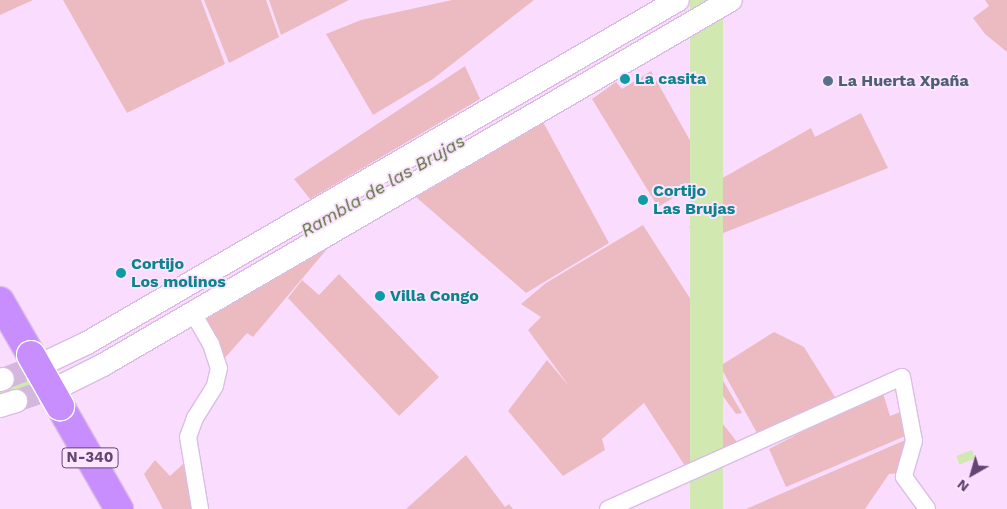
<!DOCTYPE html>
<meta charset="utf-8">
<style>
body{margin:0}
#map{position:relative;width:1007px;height:509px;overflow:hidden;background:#faddfe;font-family:"Work Sans",sans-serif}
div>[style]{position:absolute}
.green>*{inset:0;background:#ecbbc2}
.water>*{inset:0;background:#d1e8b1;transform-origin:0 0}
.stream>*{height:4.5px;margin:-2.25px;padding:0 2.25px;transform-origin:2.25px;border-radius:2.25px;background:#d1e8b1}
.secondary-tunnel>*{height:22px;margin-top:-11px;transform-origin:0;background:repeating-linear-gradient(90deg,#d4b7dc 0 22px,transparent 0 33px)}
.roads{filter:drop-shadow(1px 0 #dabce4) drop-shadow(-1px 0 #dabce4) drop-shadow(0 1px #dabce4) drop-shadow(0 -1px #dabce4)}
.street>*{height:16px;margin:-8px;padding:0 8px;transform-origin:8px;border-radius:8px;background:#fff}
.secondary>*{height:22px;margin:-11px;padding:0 11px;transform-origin:11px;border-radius:11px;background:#fff}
.highway>*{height:28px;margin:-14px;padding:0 14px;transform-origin:14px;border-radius:14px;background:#c98efe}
.bridges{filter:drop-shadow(1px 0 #fff) drop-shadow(-1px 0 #fff) drop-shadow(0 1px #fff) drop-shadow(0 -1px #fff)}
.highway-bridge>*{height:28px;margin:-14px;padding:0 14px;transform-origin:14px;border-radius:14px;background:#c98efe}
.dots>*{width:14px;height:14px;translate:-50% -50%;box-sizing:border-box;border:2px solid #fce5ff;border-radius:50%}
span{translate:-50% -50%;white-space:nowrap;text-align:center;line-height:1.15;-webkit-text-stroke:4px #fce5ff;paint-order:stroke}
.shield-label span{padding:1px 4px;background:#fce5ff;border:1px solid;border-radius:4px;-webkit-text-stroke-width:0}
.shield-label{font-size:15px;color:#634475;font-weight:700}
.culture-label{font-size:16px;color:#0d838f;font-weight:700}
.left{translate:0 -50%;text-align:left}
.service-label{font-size:16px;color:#4e5e75;font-weight:700}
.water-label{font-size:18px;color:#546e32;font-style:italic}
.north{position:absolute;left:947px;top:449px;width:50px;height:50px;-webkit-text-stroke:4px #fce5ff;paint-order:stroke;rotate:218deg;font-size:14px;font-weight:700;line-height:20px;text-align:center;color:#634475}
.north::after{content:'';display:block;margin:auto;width:18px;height:22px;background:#634475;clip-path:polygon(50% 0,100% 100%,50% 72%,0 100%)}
</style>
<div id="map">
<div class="green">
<i style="clip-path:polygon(0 0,33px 0,0 15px)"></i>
<i style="clip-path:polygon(63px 0,201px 0,225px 64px,127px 113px)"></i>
<i style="clip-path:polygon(204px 0,266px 0,279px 37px,229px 63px)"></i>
<i style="clip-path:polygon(269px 0,349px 0,281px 35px)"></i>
<i style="clip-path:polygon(452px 0,534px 0,433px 79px,373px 115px,326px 34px,361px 20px)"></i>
<i style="clip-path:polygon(985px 0,1007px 0,1007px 52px,985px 34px,973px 18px,989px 6px)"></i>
<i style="clip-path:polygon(465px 66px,480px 99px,310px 199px,294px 179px)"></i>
<i style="clip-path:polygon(651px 71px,710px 176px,658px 207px,592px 99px,616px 82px,622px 89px)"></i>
<i style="clip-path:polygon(861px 113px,888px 168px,713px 237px,708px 233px,697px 241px,689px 227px,710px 215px,696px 193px,811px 128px,815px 137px)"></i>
<i style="clip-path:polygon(543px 122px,609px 243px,526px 293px,416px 197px)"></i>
<i style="clip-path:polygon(643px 225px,700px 314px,722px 357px,715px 367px,742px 413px,736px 414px,720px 392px,706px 403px,738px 443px,685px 466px,644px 403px,602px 439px,605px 450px,563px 476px,508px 411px,547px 360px,569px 386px,528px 330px,541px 317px,521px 304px,546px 283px)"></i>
<i style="clip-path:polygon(333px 242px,253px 337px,247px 333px,223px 360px,204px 317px)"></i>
<i style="clip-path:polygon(339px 274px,439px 377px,399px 416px,288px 298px,302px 280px,319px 295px)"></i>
<i style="clip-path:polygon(774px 332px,804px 347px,835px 397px,757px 433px,720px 366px)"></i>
<i style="clip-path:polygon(882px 390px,890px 416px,903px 411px,910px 434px,786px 487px,769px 449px)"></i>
<i style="clip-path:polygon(910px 438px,899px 473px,889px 474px,865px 509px,746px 509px)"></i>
<i style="clip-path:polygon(466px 455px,505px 507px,509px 504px,513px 509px,406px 509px)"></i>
<i style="clip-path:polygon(155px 460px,170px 476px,183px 464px,194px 509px,163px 509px,144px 474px)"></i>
</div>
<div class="water">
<i style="left:690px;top:0;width:33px;height:735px"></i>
<i style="left:972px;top:450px;width:9px;height:17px;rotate:69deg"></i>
</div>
<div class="stream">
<i style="left:0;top:392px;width:36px;rotate:-18deg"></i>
</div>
<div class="secondary-tunnel">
<i style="left:3px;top:379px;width:49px;rotate:-21.4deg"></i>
<i style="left:16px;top:401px;width:50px;rotate:-18.8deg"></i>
</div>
<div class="roads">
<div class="street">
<i style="left:193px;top:313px;width:36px;rotate:60deg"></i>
<i style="left:211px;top:344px;width:25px;rotate:72deg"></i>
<i style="left:219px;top:368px;width:18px;rotate:103deg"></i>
<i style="left:215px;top:386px;width:38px;rotate:122deg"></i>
<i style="left:195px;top:418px;width:20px;rotate:110deg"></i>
<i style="left:188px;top:437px;width:73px;rotate:80.5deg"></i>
<i style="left:608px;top:509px;width:322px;rotate:-24.2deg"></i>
<i style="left:902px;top:377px;width:65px;rotate:79.4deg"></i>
<i style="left:914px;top:441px;width:37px;rotate:106deg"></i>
<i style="left:904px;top:477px;width:39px;rotate:54deg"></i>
</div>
<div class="secondary">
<i style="left:49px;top:361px;width:42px;rotate:-25.3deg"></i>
<i style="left:87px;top:343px;width:683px;rotate:-30.13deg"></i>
<i style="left:0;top:380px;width:3px;rotate:-18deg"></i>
<i style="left:63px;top:385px;width:45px;rotate:-26.6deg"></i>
<i style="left:103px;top:365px;width:726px;rotate:-30.17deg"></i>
<i style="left:0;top:406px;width:17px;rotate:-17deg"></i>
</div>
<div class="highway">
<i style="left:0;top:301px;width:62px;rotate:60.1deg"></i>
<i style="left:60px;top:406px;width:119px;rotate:60.2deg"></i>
</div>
</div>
<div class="bridges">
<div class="highway-bridge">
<i style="left:31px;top:355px;width:59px;rotate:60.4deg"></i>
</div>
</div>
<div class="dots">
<i style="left:625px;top:79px;background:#0f9aa8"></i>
<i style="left:828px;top:81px;background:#5c6f8a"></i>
<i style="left:643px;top:200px;background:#0f9aa8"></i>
<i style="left:121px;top:273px;background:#0f9aa8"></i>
<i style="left:380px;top:296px;background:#0f9aa8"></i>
</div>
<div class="shield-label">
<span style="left:90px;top:458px">N-340</span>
</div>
<div class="culture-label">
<span class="left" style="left:635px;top:79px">La casita</span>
<span class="left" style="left:653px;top:200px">Cortijo<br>Las Brujas</span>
<span class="left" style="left:131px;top:273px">Cortijo<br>Los molinos</span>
<span class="left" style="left:390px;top:296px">Villa Congo</span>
</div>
<div class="service-label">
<span class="left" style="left:838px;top:81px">La Huerta Xpaña</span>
</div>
<div class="water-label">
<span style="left:383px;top:186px;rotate:-30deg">Rambla de las Brujas</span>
</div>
<div class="north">N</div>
</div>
